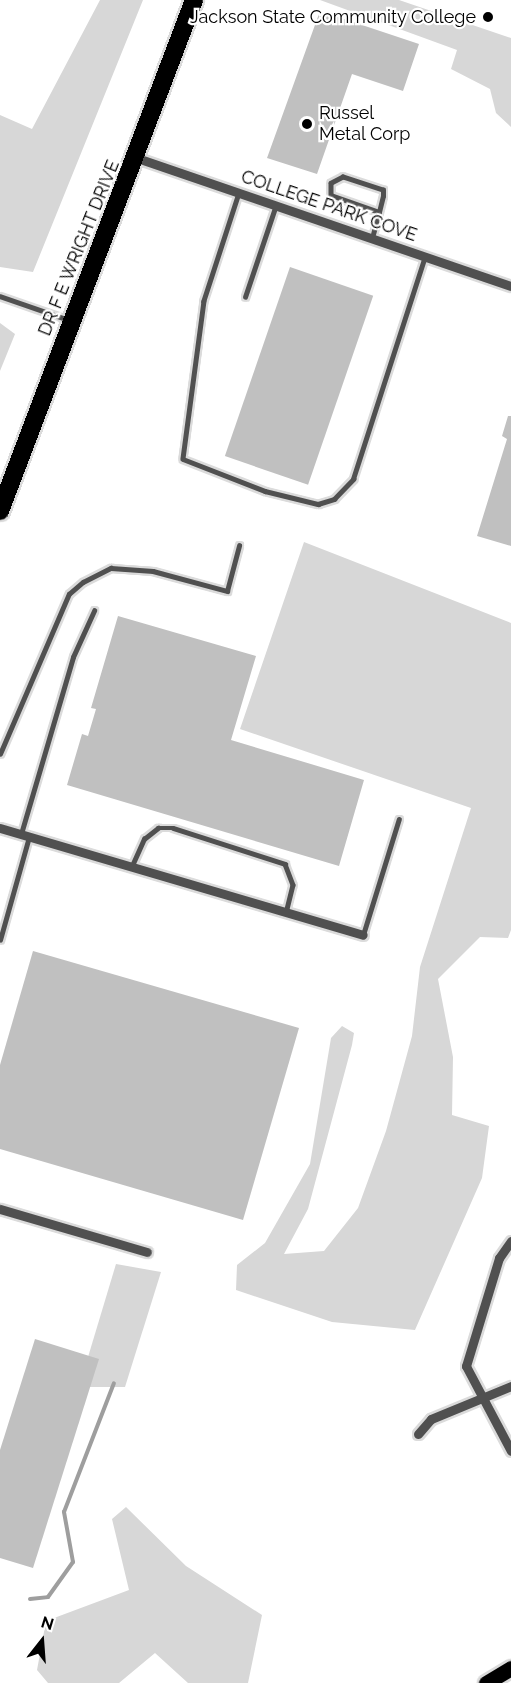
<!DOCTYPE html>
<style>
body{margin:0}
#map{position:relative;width:511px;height:1683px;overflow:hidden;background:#fff;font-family:Raleway,sans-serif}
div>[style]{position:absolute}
.green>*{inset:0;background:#d7d7d7}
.stream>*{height:4px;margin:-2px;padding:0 2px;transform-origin:2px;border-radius:2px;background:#9e9e9e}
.building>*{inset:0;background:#c0c0c0;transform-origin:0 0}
.roads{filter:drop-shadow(2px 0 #dbdbdb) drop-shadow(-2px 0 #dbdbdb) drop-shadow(0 2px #dbdbdb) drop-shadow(0 -2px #dbdbdb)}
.lane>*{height:4.5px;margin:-2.25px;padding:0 2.25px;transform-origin:2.25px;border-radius:2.25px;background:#505050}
.street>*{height:9px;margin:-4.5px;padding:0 4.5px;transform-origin:4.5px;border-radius:4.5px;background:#505050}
.primary>*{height:15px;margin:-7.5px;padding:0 7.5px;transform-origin:7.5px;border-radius:7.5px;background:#000}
.highway>*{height:18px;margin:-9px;padding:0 9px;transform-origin:9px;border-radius:9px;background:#000}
.dots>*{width:16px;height:16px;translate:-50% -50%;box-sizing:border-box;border:3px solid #fff;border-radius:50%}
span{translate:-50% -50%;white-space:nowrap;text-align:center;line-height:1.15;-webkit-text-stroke:4.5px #fff;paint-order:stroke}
.poi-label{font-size:18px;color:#000}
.right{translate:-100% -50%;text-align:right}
.left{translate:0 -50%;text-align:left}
.street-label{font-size:18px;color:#000}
.north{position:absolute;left:12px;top:1611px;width:60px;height:60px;-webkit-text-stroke:4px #fff;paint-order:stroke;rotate:17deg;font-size:16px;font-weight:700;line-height:24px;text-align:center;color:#000}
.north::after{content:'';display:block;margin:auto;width:21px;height:27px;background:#000;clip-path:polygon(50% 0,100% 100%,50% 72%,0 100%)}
</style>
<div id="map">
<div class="green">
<i style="clip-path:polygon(100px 0,143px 0,33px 272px,0 267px,0 115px,32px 129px)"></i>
<i style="clip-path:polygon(320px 0,399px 0,511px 38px,511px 127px,496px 113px,490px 89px,451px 69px,457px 50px)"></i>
<i style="clip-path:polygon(0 323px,15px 334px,0 371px)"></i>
<i style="clip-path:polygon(304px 542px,511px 623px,511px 930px,508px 938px,480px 937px,438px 979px,453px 1057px,452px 1115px,489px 1126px,482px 1178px,415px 1330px,332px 1322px,236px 1290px,237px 1265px,265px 1243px,310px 1164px,331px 1038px,342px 1026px,354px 1033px,352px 1045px,308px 1209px,284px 1254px,324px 1251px,358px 1208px,386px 1131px,412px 1036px,420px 967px,471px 808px,240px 729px)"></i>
<i style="clip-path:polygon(116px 1264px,161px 1272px,125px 1387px,79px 1387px)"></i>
<i style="clip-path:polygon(126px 1507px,186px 1566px,262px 1615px,248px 1683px,188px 1683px,155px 1653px,119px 1683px,48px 1683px,37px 1670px,46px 1621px,129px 1590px,112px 1519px)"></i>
</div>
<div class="stream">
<i style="left:30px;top:1599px;width:18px;rotate:-6deg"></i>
<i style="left:48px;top:1597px;width:43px;rotate:-54.5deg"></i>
<i style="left:73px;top:1562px;width:51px;rotate:-100.2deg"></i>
<i style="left:64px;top:1512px;width:138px;rotate:-68.8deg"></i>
</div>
<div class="building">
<i style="clip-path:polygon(320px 11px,419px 44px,403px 91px,352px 74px,317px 174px,267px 158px)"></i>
<i style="left:290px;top:267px;width:88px;height:200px;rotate:19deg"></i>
<i style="clip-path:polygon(508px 416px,511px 416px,511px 546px,477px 536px,507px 439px,502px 436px)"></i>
<i style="clip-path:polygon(118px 616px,256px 656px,231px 740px,364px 780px,339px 866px,67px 785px,82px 734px,88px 736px,96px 709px,91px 708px)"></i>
<i style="clip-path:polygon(33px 951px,299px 1028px,243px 1220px,0 1149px,0 1065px)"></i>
<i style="clip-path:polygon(35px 1339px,99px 1359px,33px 1568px,0 1558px,0 1450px)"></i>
</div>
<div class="roads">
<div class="lane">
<i style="left:239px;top:193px;width:114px;rotate:108deg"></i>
<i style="left:204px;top:301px;width:159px;rotate:97.6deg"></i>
<i style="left:183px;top:459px;width:88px;rotate:21.3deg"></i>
<i style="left:265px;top:491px;width:55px;rotate:13.8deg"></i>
<i style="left:318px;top:504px;width:17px;rotate:-17deg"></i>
<i style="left:334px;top:499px;width:28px;rotate:-46deg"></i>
<i style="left:353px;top:479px;width:234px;rotate:-72.1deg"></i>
<i style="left:372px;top:238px;width:27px;rotate:-75deg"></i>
<i style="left:379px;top:212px;width:16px;rotate:-76deg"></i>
<i style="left:383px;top:196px;width:6px;rotate:-90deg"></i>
<i style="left:383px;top:190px;width:42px;rotate:-162deg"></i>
<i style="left:343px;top:177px;width:13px;rotate:153deg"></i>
<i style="left:331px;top:183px;width:12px;rotate:90deg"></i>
<i style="left:331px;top:195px;width:51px;rotate:19.5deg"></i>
<i style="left:0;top:296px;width:73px;rotate:19.2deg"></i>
<i style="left:245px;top:297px;width:97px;rotate:-71.4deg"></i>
<i style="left:0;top:754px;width:174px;rotate:-66.7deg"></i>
<i style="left:69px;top:594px;width:18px;rotate:-41deg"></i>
<i style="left:83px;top:582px;width:31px;rotate:-27deg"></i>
<i style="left:111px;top:568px;width:42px;rotate:4.1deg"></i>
<i style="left:153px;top:571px;width:77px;rotate:15.1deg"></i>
<i style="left:227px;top:591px;width:47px;rotate:-75.1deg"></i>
<i style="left:21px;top:834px;width:184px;rotate:-73.6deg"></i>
<i style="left:73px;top:657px;width:51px;rotate:-65.5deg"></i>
<i style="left:131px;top:868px;width:32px;rotate:-66deg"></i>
<i style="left:144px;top:839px;width:18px;rotate:-38deg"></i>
<i style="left:158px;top:828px;width:15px"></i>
<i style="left:173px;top:828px;width:118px;rotate:17.8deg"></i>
<i style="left:285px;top:864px;width:22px;rotate:69deg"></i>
<i style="left:293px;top:885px;width:29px;rotate:104deg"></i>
<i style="left:363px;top:935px;width:121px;rotate:-72.8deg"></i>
<i style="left:0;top:940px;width:107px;rotate:-74.3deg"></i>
</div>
<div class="street">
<i style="left:137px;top:158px;width:395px;rotate:18.9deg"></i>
<i style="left:0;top:828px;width:378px;rotate:16.4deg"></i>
<i style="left:0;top:1209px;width:153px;rotate:16.3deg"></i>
<i style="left:511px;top:1241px;width:21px;rotate:125deg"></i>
<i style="left:499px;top:1258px;width:113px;rotate:107deg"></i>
<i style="left:466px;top:1366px;width:96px;rotate:62.1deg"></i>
<i style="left:418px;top:1434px;width:20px;rotate:-49deg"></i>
<i style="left:431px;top:1419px;width:87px;rotate:-22.4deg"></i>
</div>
<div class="primary">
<i style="left:486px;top:1683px;width:29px;rotate:-31deg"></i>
</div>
<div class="highway">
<i style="left:0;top:511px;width:547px;rotate:-69.21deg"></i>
</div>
</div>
<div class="dots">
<i style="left:488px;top:17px;background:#000"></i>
<i style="left:307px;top:124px;background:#000"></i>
</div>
<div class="poi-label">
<span class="right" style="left:476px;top:17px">Jackson State Community College</span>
<span class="left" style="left:319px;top:124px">Russel<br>Metal Corp</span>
</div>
<div class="street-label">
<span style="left:329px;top:206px;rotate:19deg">COLLEGE PARK COVE</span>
<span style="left:79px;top:248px;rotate:-68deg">DR F E WRIGHT DRIVE</span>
</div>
<div class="north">N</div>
</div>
